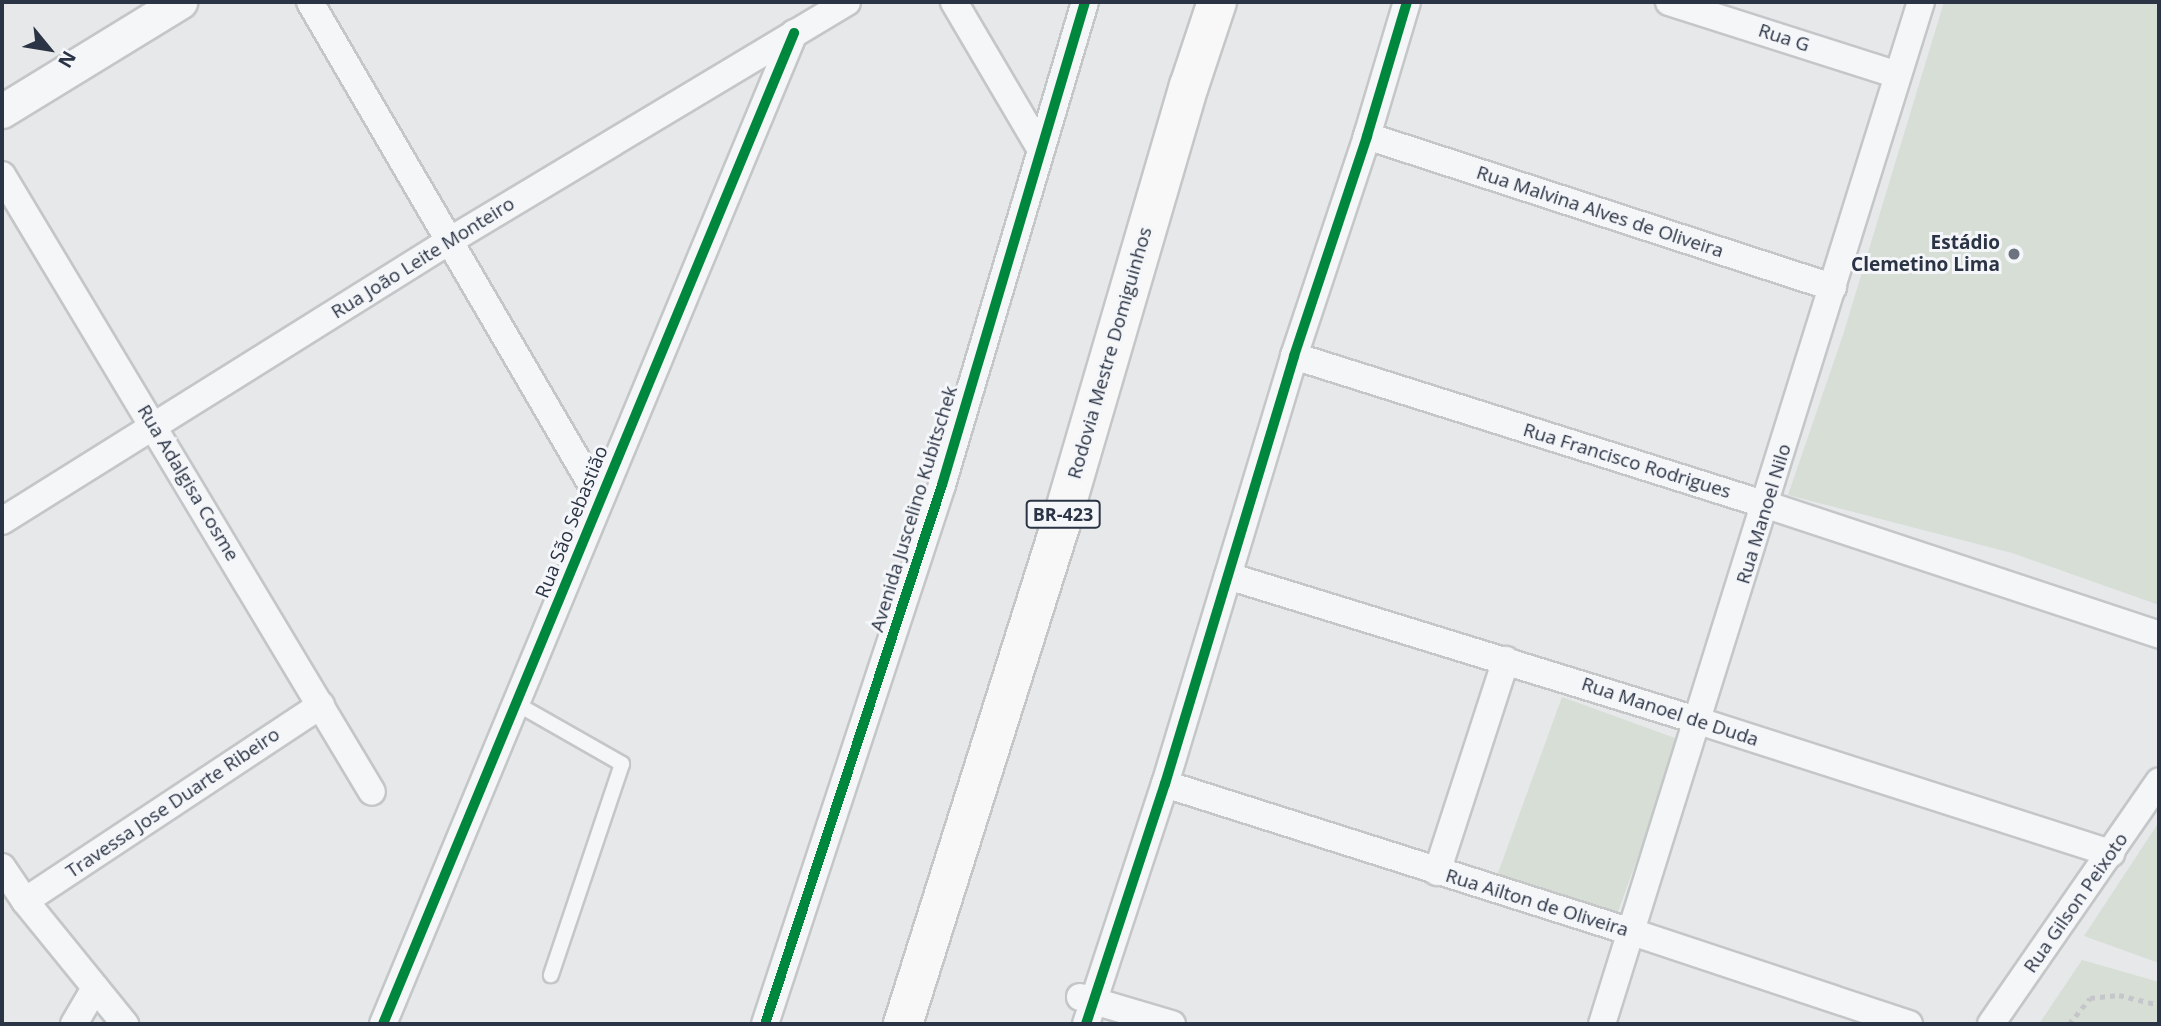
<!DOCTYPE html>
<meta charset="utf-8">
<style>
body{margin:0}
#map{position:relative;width:2161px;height:1026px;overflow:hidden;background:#e6e8ea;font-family:"Open Sans",sans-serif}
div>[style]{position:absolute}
.green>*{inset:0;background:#d6ded6;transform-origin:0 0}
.path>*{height:4.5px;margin-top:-2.25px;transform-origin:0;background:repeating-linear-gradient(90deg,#c5c6ca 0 5px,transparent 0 10px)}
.roads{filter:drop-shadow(2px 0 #c4c6c8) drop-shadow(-2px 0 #c4c6c8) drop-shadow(0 2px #c4c6c8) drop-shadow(0 -2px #c4c6c8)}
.service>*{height:14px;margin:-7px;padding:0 7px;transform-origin:7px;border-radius:7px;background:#f5f6f7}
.minor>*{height:26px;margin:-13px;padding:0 13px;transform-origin:13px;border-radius:13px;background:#f5f6f7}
.tertiary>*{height:33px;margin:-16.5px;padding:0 16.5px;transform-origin:16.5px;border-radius:16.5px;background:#f5f6f7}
.primary>*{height:38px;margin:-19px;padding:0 19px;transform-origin:19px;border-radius:19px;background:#f8f8f8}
.cycleway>*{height:10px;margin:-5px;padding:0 5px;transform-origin:5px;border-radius:5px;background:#00873e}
.dots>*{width:19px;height:19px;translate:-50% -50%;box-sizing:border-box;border:4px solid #f4f6f9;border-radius:50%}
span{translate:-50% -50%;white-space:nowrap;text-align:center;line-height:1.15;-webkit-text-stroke:6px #f4f6f9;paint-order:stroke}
.shield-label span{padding:2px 5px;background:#f4f6f9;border:2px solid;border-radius:5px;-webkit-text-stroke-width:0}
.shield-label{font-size:18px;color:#2b3445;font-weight:700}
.street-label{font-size:19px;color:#2b3445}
.poi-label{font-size:19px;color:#2b3445;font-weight:700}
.right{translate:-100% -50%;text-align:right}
.frame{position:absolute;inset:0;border:4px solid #2b3445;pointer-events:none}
.north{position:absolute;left:14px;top:14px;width:70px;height:70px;-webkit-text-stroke:5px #f4f6f9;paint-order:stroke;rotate:120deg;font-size:19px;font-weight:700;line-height:28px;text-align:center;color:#2b3445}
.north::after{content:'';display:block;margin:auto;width:24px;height:32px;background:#2b3445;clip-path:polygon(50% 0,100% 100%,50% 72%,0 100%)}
</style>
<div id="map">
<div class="green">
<i style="clip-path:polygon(1944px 2px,2159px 2px,2159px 605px,2012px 553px,1788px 495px,1843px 335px)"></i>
<i style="left:1562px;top:697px;width:126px;height:192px;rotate:20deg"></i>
<i style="clip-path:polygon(2159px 822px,2159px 963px,2084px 936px)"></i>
<i style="clip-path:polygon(2082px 960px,2159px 982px,2159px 1024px,2039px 1024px)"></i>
</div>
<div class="path">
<i style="left:2069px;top:1024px;width:33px;rotate:-51deg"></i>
<i style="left:2090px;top:998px;width:29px;rotate:-6deg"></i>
<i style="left:2119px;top:995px;width:41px;rotate:14deg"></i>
</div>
<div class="roads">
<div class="service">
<i style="left:517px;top:704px;width:121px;rotate:29.7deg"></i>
<i style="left:622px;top:764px;width:223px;rotate:108.6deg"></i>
</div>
<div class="minor">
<i style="left:310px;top:2px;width:575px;rotate:59.74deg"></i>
<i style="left:954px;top:2px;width:169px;rotate:59.5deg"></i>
<i style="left:1669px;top:2px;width:240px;rotate:17.7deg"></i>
<i style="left:1367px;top:136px;width:490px;rotate:18deg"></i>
<i style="left:2px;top:175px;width:719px;rotate:59.05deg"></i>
<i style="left:1294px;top:356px;width:496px;rotate:17.5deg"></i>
<i style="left:1767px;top:505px;width:413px;rotate:18.3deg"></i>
<i style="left:2px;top:521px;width:530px;rotate:-32.04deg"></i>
<i style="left:451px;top:240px;width:462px;rotate:-31deg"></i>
<i style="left:1228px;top:576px;width:493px;rotate:17.1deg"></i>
<i style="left:1699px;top:721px;width:433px;rotate:17.8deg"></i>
<i style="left:1165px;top:784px;width:490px;rotate:17.6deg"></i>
<i style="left:1632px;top:932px;width:292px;rotate:18.4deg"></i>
<i style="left:2px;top:867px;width:41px;rotate:55.9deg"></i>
<i style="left:25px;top:901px;width:159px;rotate:50.9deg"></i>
<i style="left:1437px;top:872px;width:223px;rotate:-72deg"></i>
<i style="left:25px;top:901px;width:355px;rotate:-33.5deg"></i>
<i style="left:1080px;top:997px;width:96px;rotate:16.4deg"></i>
<i style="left:74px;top:1024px;width:42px;rotate:-59.7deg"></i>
<i style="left:383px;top:1024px;width:1073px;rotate:-67.47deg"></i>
<i style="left:765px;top:1024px;width:567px;rotate:-71.82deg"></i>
<i style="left:942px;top:485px;width:504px;rotate:-73.51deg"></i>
<i style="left:1086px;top:1024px;width:253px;rotate:-71.8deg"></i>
<i style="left:1165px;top:784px;width:447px;rotate:-73.2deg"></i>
<i style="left:1294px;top:356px;width:232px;rotate:-71.6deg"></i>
<i style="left:1367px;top:136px;width:140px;rotate:-73.4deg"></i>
<i style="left:1602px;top:1024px;width:1071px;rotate:-72.67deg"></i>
<i style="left:1991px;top:1024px;width:295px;rotate:-55.3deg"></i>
</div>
<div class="tertiary">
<i style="left:2px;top:111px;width:209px;rotate:-31.5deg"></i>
</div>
<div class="primary">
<i style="left:903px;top:1024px;width:525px;rotate:-72.5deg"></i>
<i style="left:1061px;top:523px;width:455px;rotate:-73.7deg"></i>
<i style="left:1189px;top:86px;width:89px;rotate:-71.6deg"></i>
</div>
</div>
<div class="cycleway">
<i style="left:383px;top:1024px;width:1073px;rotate:-67.47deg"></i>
<i style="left:765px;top:1024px;width:567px;rotate:-71.82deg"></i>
<i style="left:942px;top:485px;width:504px;rotate:-73.51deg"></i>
<i style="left:1086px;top:1024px;width:253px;rotate:-71.8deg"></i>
<i style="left:1165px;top:784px;width:447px;rotate:-73.2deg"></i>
<i style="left:1294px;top:356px;width:232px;rotate:-71.6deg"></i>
<i style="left:1367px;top:136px;width:140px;rotate:-73.4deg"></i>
</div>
<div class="dots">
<i style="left:2014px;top:254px;background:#6c737f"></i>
</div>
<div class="shield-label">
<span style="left:1063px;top:514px">BR-423</span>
</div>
<div class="street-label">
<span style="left:1784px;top:38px;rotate:18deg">Rua G</span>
<span style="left:1600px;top:212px;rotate:18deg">Rua Malvina Alves de Oliveira</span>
<span style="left:423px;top:258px;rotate:-32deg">Rua João Leite Monteiro</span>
<span style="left:1110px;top:353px;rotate:-74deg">Rodovia Mestre Domiguinhos</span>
<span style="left:1627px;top:461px;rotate:17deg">Rua Francisco Rodrigues</span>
<span style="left:188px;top:483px;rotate:59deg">Rua Adalgisa Cosme</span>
<span style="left:914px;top:509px;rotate:-73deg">Avenida Juscelino Kubitschek</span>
<span style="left:1764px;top:514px;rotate:-73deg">Rua Manoel Nilo</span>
<span style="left:572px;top:522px;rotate:-68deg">Rua São Sebastião</span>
<span style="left:1670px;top:712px;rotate:18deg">Rua Manoel de Duda</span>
<span style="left:173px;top:803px;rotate:-34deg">Travessa Jose Duarte Ribeiro</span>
<span style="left:1537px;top:903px;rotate:17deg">Rua Ailton de Oliveira</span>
<span style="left:2076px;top:903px;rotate:-55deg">Rua Gilson Peixoto</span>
</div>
<div class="poi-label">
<span class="right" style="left:2000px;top:254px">Estádio<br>Clemetino Lima</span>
</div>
<div class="frame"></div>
<div class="north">N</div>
</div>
